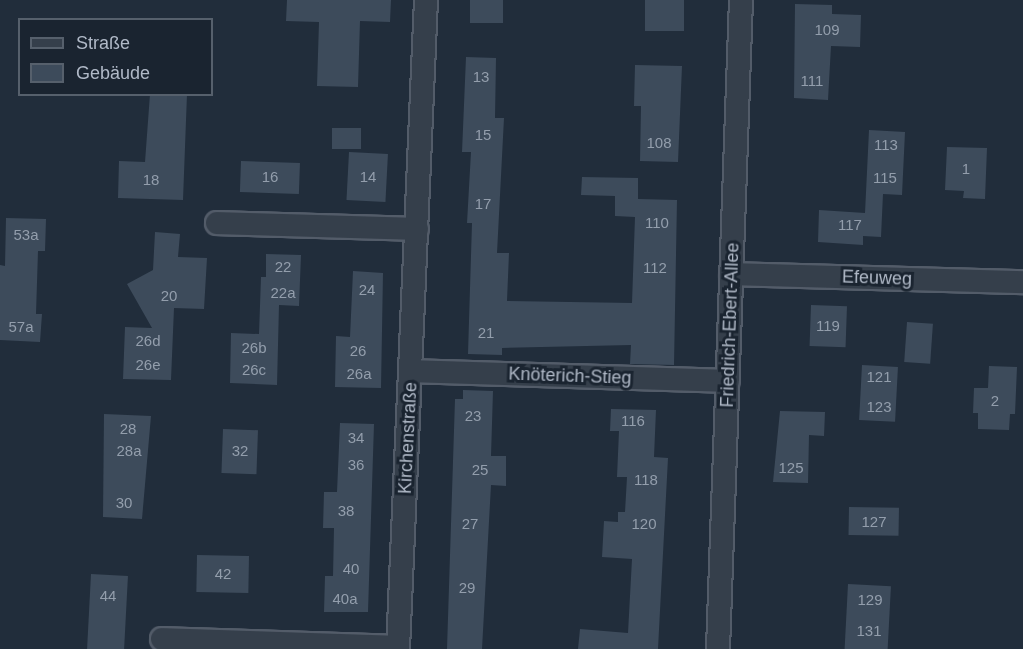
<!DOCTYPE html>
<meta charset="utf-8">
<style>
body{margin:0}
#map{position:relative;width:1023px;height:649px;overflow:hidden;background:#212d3b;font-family:Arial,sans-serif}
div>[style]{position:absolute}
.building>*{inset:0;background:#3d4b5b;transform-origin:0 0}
.roads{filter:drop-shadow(2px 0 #535c69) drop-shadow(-2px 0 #535c69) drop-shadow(0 2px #535c69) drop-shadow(0 -2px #535c69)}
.minor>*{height:22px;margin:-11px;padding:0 11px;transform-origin:11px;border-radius:11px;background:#353f4b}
span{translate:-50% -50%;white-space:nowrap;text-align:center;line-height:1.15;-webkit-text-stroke:6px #1a2430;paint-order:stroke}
.number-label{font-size:15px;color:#939eac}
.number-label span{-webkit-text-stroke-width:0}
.street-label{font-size:18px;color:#b0b9c7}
.legend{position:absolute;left:18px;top:18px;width:195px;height:78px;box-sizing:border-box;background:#1a2430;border:2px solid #56606c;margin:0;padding:8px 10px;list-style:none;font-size:18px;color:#b0b9c7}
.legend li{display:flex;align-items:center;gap:12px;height:30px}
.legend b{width:30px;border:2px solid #56606c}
</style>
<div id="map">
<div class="building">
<i style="clip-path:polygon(287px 0,391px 0,390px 22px,360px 21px,358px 87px,317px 86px,319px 22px,286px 21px)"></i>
<i style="left:470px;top:0;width:33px;height:23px"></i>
<i style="left:645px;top:0;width:39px;height:31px"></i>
<i style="clip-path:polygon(795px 4px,832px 5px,832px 14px,861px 15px,860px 47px,831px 46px,828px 100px,794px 98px)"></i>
<i style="clip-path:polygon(466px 57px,496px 58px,495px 118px,504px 118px,497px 253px,509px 253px,507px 301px,632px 303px,635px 217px,615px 216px,615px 196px,581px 195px,582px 177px,638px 178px,638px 199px,677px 200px,674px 365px,630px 364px,631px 345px,502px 348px,502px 355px,468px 354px,472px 223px,467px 223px,471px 152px,462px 152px)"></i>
<i style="clip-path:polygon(635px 65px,682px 66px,678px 162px,640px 161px,641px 106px,634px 106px)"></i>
<i style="clip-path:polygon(150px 94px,187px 94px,183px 200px,118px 198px,119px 161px,145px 162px)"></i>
<i style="left:332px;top:128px;width:29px;height:21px"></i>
<i style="clip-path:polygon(869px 130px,905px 132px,902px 195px,883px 194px,881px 237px,863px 236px,863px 245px,818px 242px,819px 210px,865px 213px)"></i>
<i style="clip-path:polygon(947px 147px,987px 148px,985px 199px,963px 198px,964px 191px,945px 190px)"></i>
<i style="left:349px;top:152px;width:39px;height:48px;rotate:3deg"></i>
<i style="left:241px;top:161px;width:59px;height:31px;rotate:2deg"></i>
<i style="clip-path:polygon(6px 218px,46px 219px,45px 251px,38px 251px,36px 314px,42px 314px,40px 342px,0 340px,0 265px,5px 266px)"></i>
<i style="clip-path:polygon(155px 232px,180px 234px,178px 257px,207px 258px,204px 309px,174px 308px,171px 380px,123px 379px,125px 327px,152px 328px,127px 284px,153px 270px)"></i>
<i style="clip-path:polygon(266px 254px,301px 255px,299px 306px,279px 305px,277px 385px,230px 383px,231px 333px,259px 334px,261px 277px,266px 277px)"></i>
<i style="clip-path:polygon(353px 271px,383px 273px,381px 388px,335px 387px,336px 336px,350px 337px)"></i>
<i style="left:811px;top:305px;width:36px;height:41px;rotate:2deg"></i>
<i style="left:907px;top:322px;width:26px;height:40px;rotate:4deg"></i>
<i style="left:862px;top:365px;width:36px;height:55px;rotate:3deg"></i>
<i style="clip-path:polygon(989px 366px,1017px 367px,1015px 414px,1010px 414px,1009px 430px,978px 429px,978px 413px,973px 413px,974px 388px,988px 388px)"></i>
<i style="clip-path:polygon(463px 390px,493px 391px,491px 456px,506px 456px,506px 486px,491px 485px,482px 649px,447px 649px,455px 399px,463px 399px)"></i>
<i style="clip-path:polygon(611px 409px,656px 410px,654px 457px,668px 458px,658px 649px,578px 649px,580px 629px,628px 633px,632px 559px,602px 557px,604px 521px,618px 522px,618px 512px,625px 512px,627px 477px,617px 477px,619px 431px,610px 431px)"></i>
<i style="clip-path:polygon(780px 411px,825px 412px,824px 436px,809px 435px,808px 483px,773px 482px)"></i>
<i style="clip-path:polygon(104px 414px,151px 416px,142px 519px,103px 517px)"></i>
<i style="clip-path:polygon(340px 423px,374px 424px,368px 612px,324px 612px,325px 576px,333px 576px,334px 528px,323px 528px,324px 492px,337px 492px)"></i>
<i style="left:223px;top:429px;width:35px;height:44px;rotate:2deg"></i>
<i style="left:849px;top:507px;width:50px;height:28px;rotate:1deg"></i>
<i style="left:197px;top:555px;width:52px;height:37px;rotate:1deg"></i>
<i style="left:91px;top:574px;width:37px;height:75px;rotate:3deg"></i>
<i style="left:848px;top:584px;width:43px;height:65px;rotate:3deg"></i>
</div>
<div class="roads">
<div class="minor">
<i style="left:217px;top:223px;width:200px;rotate:1.7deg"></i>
<i style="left:731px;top:274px;width:292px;rotate:1.6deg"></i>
<i style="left:411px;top:371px;width:317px;rotate:1.8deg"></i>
<i style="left:162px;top:639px;width:236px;rotate:1.9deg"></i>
<i style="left:398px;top:649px;width:650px;rotate:-87.53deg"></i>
<i style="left:718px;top:649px;width:649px;rotate:-87.97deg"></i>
</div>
</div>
<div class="number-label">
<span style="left:827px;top:30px">109</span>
<span style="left:481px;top:77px">13</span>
<span style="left:812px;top:81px">111</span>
<span style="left:483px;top:135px">15</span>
<span style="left:659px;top:143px">108</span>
<span style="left:886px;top:145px">113</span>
<span style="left:966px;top:169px">1</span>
<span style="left:270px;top:177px">16</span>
<span style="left:368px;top:177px">14</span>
<span style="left:885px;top:178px">115</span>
<span style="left:151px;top:180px">18</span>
<span style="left:483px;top:204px">17</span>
<span style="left:657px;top:223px">110</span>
<span style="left:850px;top:225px">117</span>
<span style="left:26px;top:235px">53a</span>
<span style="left:283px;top:267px">22</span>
<span style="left:655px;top:268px">112</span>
<span style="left:367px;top:290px">24</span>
<span style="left:283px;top:293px">22a</span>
<span style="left:169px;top:296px">20</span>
<span style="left:828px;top:326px">119</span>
<span style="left:21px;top:327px">57a</span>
<span style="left:486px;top:333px">21</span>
<span style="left:148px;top:341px">26d</span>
<span style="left:254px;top:348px">26b</span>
<span style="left:358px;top:351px">26</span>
<span style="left:148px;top:365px">26e</span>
<span style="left:254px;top:370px">26c</span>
<span style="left:359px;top:374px">26a</span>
<span style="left:879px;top:377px">121</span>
<span style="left:995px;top:401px">2</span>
<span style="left:879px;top:407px">123</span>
<span style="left:473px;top:416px">23</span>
<span style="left:633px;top:421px">116</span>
<span style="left:128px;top:429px">28</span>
<span style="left:356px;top:438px">34</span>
<span style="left:129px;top:451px">28a</span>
<span style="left:240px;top:451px">32</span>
<span style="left:356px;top:465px">36</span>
<span style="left:791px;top:468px">125</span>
<span style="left:480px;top:470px">25</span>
<span style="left:646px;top:480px">118</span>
<span style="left:124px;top:503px">30</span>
<span style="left:346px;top:511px">38</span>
<span style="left:874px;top:522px">127</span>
<span style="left:470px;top:524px">27</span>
<span style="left:644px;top:524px">120</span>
<span style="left:351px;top:569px">40</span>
<span style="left:223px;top:574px">42</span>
<span style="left:467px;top:588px">29</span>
<span style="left:108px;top:596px">44</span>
<span style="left:345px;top:599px">40a</span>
<span style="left:870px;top:600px">129</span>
<span style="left:869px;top:631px">131</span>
</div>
<div class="street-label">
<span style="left:877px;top:278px;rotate:2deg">Efeuweg</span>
<span style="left:730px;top:325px;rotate:-88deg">Friedrich-Ebert-Allee</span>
<span style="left:570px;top:376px;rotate:2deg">Knöterich-Stieg</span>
<span style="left:408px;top:438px;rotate:-87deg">Kirchenstraße</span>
</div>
<ul class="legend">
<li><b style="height:8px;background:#353f4b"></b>Straße</li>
<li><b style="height:16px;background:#3d4b5b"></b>Gebäude</li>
</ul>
</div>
